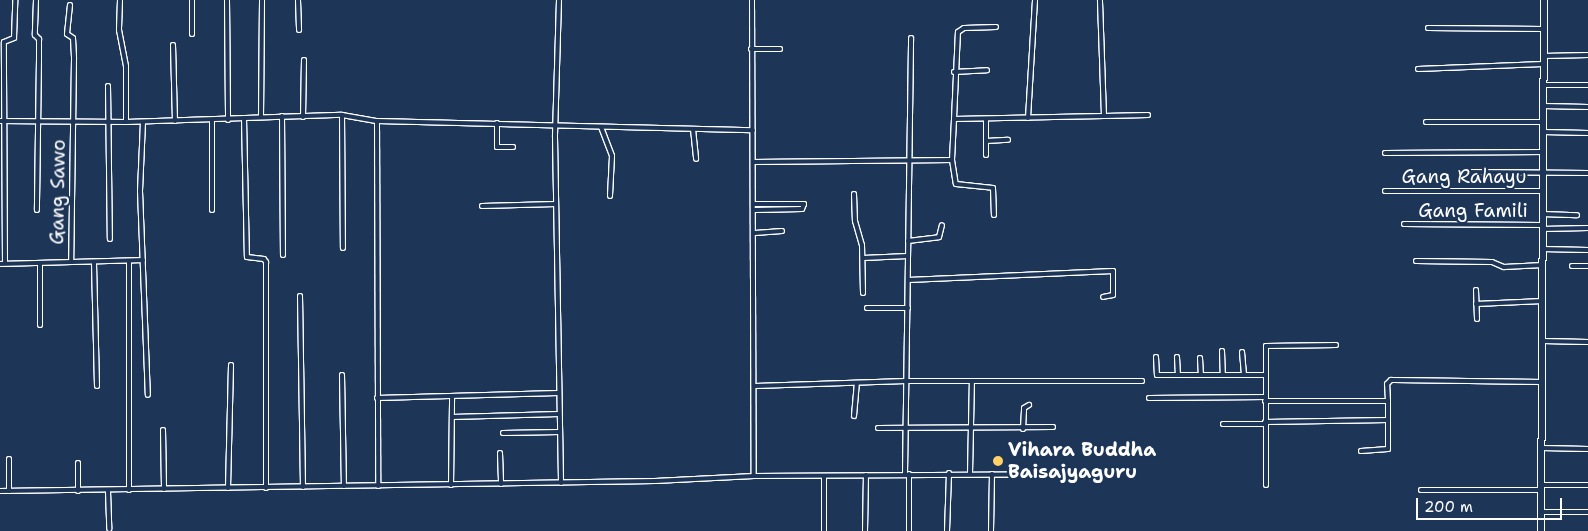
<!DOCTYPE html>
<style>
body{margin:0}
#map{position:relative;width:1588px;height:531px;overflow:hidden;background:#1d3557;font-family:"Shantell Sans",sans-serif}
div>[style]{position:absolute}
.roads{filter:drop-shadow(1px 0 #fff) drop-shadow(-1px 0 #fff) drop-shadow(0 1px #fff) drop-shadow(0 -1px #fff)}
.minor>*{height:4px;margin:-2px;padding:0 2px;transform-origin:2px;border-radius:2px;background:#1d3557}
.secondary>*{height:5.5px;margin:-2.75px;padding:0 2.75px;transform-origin:2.75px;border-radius:2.75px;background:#1d3557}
.dots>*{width:14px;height:14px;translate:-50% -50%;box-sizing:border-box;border:2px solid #1d3557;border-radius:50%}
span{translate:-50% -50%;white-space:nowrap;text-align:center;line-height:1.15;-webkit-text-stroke:4.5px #1d3557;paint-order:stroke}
.street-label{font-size:19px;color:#fff}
.poi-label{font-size:19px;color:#fff;font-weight:700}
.left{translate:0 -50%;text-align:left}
.scale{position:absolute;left:1416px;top:498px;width:146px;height:22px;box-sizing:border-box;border:2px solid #fff;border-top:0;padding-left:6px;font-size:15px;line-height:18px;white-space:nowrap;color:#fff;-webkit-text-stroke:4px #1d3557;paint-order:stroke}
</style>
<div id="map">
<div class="roads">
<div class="minor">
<i style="left:36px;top:0;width:35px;rotate:92deg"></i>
<i style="left:35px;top:35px;width:6px;rotate:45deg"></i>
<i style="left:39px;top:39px;width:20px;rotate:90deg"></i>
<i style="left:39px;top:59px;width:151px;rotate:90.8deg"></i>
<i style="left:120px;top:0;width:30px;rotate:92deg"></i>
<i style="left:119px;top:30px;width:37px;rotate:79deg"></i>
<i style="left:126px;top:66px;width:56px;rotate:90deg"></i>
<i style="left:192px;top:0;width:34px;rotate:90deg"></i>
<i style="left:227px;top:0;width:120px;rotate:89.5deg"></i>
<i style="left:298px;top:0;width:30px;rotate:88deg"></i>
<i style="left:559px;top:0;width:137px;rotate:91.7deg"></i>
<i style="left:555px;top:137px;width:346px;rotate:89deg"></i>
<i style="left:752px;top:0;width:476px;rotate:89.8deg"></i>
<i style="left:70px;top:5px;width:29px;rotate:96deg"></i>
<i style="left:67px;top:34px;width:7px;rotate:34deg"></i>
<i style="left:73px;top:38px;width:21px;rotate:87deg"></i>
<i style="left:74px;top:59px;width:203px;rotate:90.8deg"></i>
<i style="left:1428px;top:28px;width:115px;rotate:0.5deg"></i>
<i style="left:173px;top:45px;width:76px;rotate:88.5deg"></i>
<i style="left:751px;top:49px;width:29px"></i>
<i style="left:1543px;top:56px;width:45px;rotate:-1.3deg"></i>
<i style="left:1418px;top:69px;width:125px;rotate:-2.3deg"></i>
<i style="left:954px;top:72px;width:33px;rotate:-3deg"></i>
<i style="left:1543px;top:85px;width:45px"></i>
<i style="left:108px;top:86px;width:153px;rotate:89.3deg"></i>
<i style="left:1543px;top:106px;width:45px;rotate:1.3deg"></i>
<i style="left:342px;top:115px;width:133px;rotate:89.6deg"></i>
<i style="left:261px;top:116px;width:116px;rotate:-89.5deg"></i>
<i style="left:282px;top:116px;width:139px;rotate:89.6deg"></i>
<i style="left:1104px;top:116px;width:44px;rotate:-1.3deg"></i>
<i style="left:303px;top:117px;width:57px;rotate:-89deg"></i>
<i style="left:244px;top:118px;width:139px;rotate:88.8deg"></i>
<i style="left:247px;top:257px;width:17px;rotate:7deg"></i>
<i style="left:264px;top:259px;width:4px;rotate:56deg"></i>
<i style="left:266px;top:262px;width:226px;rotate:90deg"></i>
<i style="left:1028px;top:118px;width:118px;rotate:-86.6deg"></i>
<i style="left:954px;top:119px;width:87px;rotate:-87.4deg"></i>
<i style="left:958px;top:32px;width:7px;rotate:-34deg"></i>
<i style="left:964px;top:28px;width:32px;rotate:-2deg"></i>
<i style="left:0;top:121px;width:126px;rotate:0.5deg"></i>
<i style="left:126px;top:122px;width:216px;rotate:-1.9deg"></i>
<i style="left:342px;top:115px;width:36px;rotate:10deg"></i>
<i style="left:377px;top:121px;width:376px;rotate:1.4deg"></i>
<i style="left:212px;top:121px;width:89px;rotate:90deg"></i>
<i style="left:377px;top:121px;width:365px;rotate:89.8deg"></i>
<i style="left:143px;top:122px;width:69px;rotate:92.5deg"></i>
<i style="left:140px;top:191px;width:204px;rotate:87.8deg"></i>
<i style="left:1426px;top:122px;width:117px"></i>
<i style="left:497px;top:123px;width:24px;rotate:90deg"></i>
<i style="left:497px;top:147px;width:16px"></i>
<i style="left:601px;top:127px;width:31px;rotate:69deg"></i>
<i style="left:612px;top:156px;width:40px;rotate:92.9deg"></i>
<i style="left:693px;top:129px;width:30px;rotate:84deg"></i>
<i style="left:1543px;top:132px;width:45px;rotate:1.3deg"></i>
<i style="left:986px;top:141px;width:22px;rotate:-3deg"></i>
<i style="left:1385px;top:153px;width:159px;rotate:-0.4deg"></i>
<i style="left:986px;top:155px;width:36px;rotate:-90deg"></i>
<i style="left:952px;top:160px;width:24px;rotate:81deg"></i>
<i style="left:956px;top:184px;width:37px;rotate:6deg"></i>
<i style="left:993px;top:188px;width:27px;rotate:88deg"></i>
<i style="left:753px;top:162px;width:199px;rotate:-0.6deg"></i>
<i style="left:952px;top:160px;width:41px;rotate:-87.2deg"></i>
<i style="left:954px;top:119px;width:150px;rotate:-1.1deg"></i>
<i style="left:1104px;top:116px;width:116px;rotate:-92deg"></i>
<i style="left:1467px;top:172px;width:121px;rotate:0.5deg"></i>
<i style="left:1385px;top:191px;width:157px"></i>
<i style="left:854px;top:194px;width:27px;rotate:88deg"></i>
<i style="left:855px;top:221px;width:25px;rotate:74deg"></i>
<i style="left:862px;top:245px;width:48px;rotate:88.8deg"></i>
<i style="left:754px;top:204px;width:50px"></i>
<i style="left:804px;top:204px;width:5px;rotate:112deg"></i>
<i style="left:802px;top:209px;width:47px;rotate:178.8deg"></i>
<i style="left:482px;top:206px;width:74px;rotate:-1.5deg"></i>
<i style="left:1542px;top:214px;width:35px;rotate:2deg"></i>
<i style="left:1404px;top:224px;width:138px;rotate:0.4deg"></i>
<i style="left:1542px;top:229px;width:46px;rotate:-1.2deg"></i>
<i style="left:755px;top:233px;width:27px;rotate:-4deg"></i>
<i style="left:908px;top:241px;width:31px;rotate:-7deg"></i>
<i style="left:939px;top:237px;width:12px;rotate:-76deg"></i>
<i style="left:1542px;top:249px;width:46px;rotate:1.2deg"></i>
<i style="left:863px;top:258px;width:45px;rotate:-2.5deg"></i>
<i style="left:129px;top:261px;width:229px;rotate:90deg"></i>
<i style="left:1416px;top:261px;width:76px;rotate:0.8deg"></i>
<i style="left:1492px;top:262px;width:13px;rotate:23deg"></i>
<i style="left:1504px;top:267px;width:39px;rotate:-3deg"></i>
<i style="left:5px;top:263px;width:221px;rotate:-90.3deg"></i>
<i style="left:4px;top:42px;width:11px;rotate:-22deg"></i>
<i style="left:14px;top:38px;width:38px;rotate:-88deg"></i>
<i style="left:40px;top:263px;width:62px;rotate:90deg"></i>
<i style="left:94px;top:263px;width:123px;rotate:88.6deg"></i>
<i style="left:0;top:264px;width:143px;rotate:-1.6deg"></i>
<i style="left:1572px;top:266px;width:16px"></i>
<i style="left:908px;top:280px;width:205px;rotate:-2.5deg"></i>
<i style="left:1113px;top:271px;width:24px;rotate:90deg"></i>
<i style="left:1113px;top:295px;width:10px;rotate:169deg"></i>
<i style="left:1476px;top:290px;width:29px;rotate:88deg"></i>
<i style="left:300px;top:296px;width:191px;rotate:89.1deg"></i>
<i style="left:1476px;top:304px;width:67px;rotate:-2.6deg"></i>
<i style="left:867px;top:308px;width:41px"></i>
<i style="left:1543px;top:341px;width:45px;rotate:1.3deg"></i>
<i style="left:1222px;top:351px;width:24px;rotate:88deg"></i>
<i style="left:1242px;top:352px;width:23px;rotate:85deg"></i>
<i style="left:1156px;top:357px;width:18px;rotate:87deg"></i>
<i style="left:1157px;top:375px;width:109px"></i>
<i style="left:1177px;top:357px;width:18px;rotate:87deg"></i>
<i style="left:1200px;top:358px;width:17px;rotate:87deg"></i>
<i style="left:342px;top:375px;width:111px;rotate:89deg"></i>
<i style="left:755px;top:386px;width:151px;rotate:-1.9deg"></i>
<i style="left:906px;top:381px;width:236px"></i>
<i style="left:377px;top:398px;width:181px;rotate:-1.6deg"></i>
<i style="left:1149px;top:398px;width:116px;rotate:-0.5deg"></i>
<i style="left:1265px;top:401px;width:123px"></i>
<i style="left:1388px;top:401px;width:17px;rotate:-93deg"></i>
<i style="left:1387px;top:384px;width:6px;rotate:-45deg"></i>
<i style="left:1391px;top:380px;width:151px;rotate:0.8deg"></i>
<i style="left:854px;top:416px;width:33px;rotate:-85deg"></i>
<i style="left:452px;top:417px;width:107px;rotate:-1.6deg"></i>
<i style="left:1265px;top:422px;width:123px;rotate:-0.9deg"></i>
<i style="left:1223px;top:424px;width:42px"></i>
<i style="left:878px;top:428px;width:175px;rotate:-0.3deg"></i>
<i style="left:1023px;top:429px;width:21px;rotate:-87deg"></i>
<i style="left:1024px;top:408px;width:6px;rotate:-31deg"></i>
<i style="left:163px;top:430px;width:59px;rotate:89deg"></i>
<i style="left:503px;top:433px;width:56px;rotate:-1deg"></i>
<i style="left:1542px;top:448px;width:46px;rotate:1.2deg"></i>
<i style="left:1361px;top:451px;width:27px;rotate:-4deg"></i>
<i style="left:1388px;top:449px;width:48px;rotate:-90deg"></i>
<i style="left:500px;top:453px;width:31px;rotate:88deg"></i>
<i style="left:9px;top:459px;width:32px;rotate:90deg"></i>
<i style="left:970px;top:473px;width:92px;rotate:-88.8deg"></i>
<i style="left:905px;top:474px;width:436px;rotate:-89.2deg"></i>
<i style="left:451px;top:485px;width:88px;rotate:-89.3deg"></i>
<i style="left:1266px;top:485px;width:139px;rotate:-90deg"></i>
<i style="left:1266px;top:346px;width:70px;rotate:-0.8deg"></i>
<i style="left:1541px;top:485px;width:47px"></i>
<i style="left:228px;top:488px;width:123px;rotate:-88.6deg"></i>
<i style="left:1421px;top:490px;width:120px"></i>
<i style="left:0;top:491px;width:655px;rotate:-0.87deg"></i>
<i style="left:655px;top:481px;width:99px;rotate:-2.9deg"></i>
<i style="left:754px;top:476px;width:339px;rotate:-0.3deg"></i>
<i style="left:78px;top:491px;width:28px;rotate:-90deg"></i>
<i style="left:108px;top:491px;width:38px;rotate:88deg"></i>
<i style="left:1541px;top:512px;width:47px"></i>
<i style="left:824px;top:531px;width:55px;rotate:-90deg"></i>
<i style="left:865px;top:531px;width:56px;rotate:-89deg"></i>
<i style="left:909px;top:531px;width:57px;rotate:-90deg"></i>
<i style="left:947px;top:531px;width:58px;rotate:-88deg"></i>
<i style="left:991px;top:531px;width:57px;rotate:-89deg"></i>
</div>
<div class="secondary">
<i style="left:1541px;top:531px;width:531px;rotate:-89.68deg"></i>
</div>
</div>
<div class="dots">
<i style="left:998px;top:461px;background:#ffd166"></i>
</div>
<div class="street-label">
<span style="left:1464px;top:177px">Gang Rahayu</span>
<span style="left:58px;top:192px;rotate:-89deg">Gang Sawo</span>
<span style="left:1473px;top:211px">Gang Famili</span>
</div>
<div class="poi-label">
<span class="left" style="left:1008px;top:461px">Vihara Buddha<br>Baisajyaguru</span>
</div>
<div class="scale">200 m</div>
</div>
